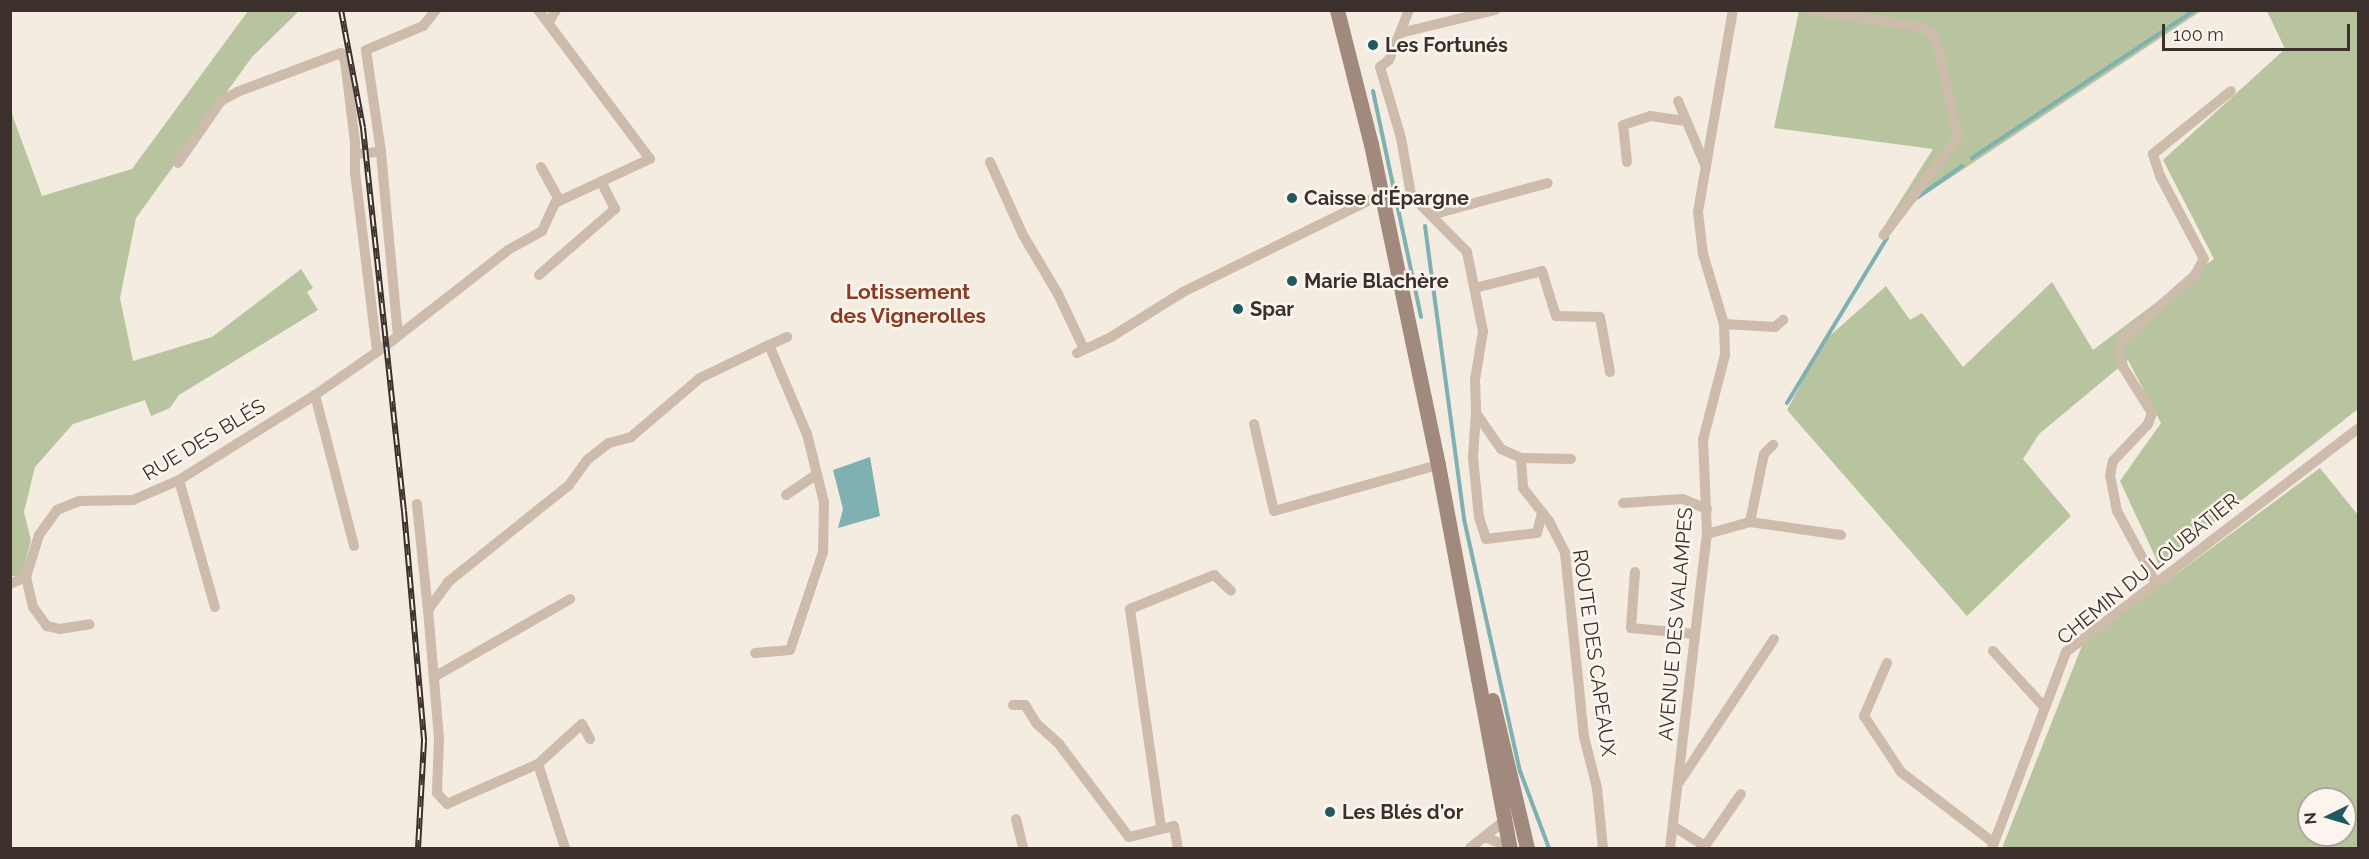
<!DOCTYPE html>
<meta charset="utf-8">
<style>
body{margin:0}
#map{position:relative;width:2369px;height:859px;overflow:hidden;background:#f4ebe1;font-family:Raleway,sans-serif}
div>[style]{position:absolute}
.green>*{inset:0;background:#b8c4a0}
.water>*{inset:0;background:#7fb0b2}
.stream>*{height:4px;margin:-2px;padding:0 2px;transform-origin:2px;border-radius:2px;background:#7fb0b2}
.street>*{height:10px;margin:-5px;padding:0 5px;transform-origin:5px;border-radius:5px;background:#cdbbac}
.secondary>*{height:15px;margin:-7.5px;padding:0 7.5px;transform-origin:7.5px;border-radius:7.5px;background:#a18a7d}
.rail>*{height:6px;margin-top:-3px;transform-origin:0;background:repeating-linear-gradient(90deg,#fbf5ee 0 11px,#3b302b 0 22px);box-sizing:border-box;border-block:2px solid #3b302b}
.dots>*{width:16px;height:16px;translate:-50% -50%;box-sizing:border-box;border:3px solid #fbf5ee;border-radius:50%}
span{translate:-50% -50%;white-space:nowrap;text-align:center;line-height:1.15;-webkit-text-stroke:5px #fbf5ee;paint-order:stroke}
.poi-label{font-size:20px;color:#3b302b;font-weight:700}
.left{translate:0 -50%;text-align:left}
.street-label{font-size:20px;color:#3b302b}
.neighbourhood-label{font-size:21px;color:#8c3b22;font-weight:700}
.frame{position:absolute;inset:0;border:12px solid #3b302b;pointer-events:none}
.north{position:absolute;left:2297px;top:787px;width:60px;height:60px;box-sizing:border-box;background:#fbf5ee;border:2px solid #aea6a0;border-radius:50%;rotate:265deg;font-size:16px;font-weight:700;line-height:24px;text-align:center;color:#3b302b}
.north::after{content:'';display:block;margin:auto;width:21px;height:27px;background:#1f5a5e;clip-path:polygon(50% 0,100% 100%,50% 72%,0 100%)}
.scale{position:absolute;left:2162px;top:24px;width:188px;height:27px;box-sizing:border-box;border:3px solid #3b302b;border-top:0;padding-left:8px;font-size:18px;line-height:21px;white-space:nowrap;color:#3b302b;-webkit-text-stroke:4px #fbf5ee;paint-order:stroke}
</style>
<div id="map">
<div class="green">
<i style="clip-path:polygon(248px 11px,299px 11px,252px 57px,136px 218px,120px 298px,133px 361px,212px 337px,301px 269px,313px 288px,307px 292px,318px 310px,179px 395px,170px 408px,151px 416px,145px 400px,73px 424px,35px 467px,24px 512px,31px 540px,22px 576px,10px 576px,10px 109px,42px 196px,132px 169px)"></i>
<i style="clip-path:polygon(1799px 11px,2201px 11px,1914px 202px,1884px 239px,1878px 236px,1933px 149px,1774px 128px)"></i>
<i style="clip-path:polygon(2267px 11px,2358px 11px,2358px 409px,2159px 565px,2120px 481px,2161px 423px,2128px 360px,2039px 434px,2023px 459px,2071px 516px,1967px 616px,1787px 410px,1824px 341px,1886px 286px,1910px 320px,1922px 313px,1963px 367px,2052px 282px,2093px 350px,2214px 259px,2163px 160px,2285px 49px)"></i>
<i style="clip-path:polygon(evenodd,2320px 468px,2358px 515px,2358px 848px,2002px 848px,2083px 643px,2320px 468px,2309px 799px,2345px 799px,2345px 835px,2309px 835px,2309px 799px)"></i>
</div>
<div class="water">
<i style="clip-path:polygon(870px 457px,880px 516px,838px 528px,843px 509px,833px 470px)"></i>
</div>
<div class="stream">
<i style="left:1373px;top:91px;width:231px;rotate:78deg"></i>
<i style="left:1972px;top:158px;width:268px;rotate:-33.6deg"></i>
<i style="left:1918px;top:197px;width:54px;rotate:-35.2deg"></i>
<i style="left:1425px;top:226px;width:296px;rotate:82.4deg"></i>
<i style="left:1464px;top:519px;width:258px;rotate:77.5deg"></i>
<i style="left:1520px;top:771px;width:82px;rotate:69.4deg"></i>
<i style="left:1787px;top:403px;width:193px;rotate:-58.8deg"></i>
</div>
<div class="street">
<i style="left:538px;top:10px;width:16px;rotate:52deg"></i>
<i style="left:1409px;top:10px;width:54px;rotate:111.8deg"></i>
<i style="left:1389px;top:60px;width:11px;rotate:142deg"></i>
<i style="left:1380px;top:67px;width:74px;rotate:73.5deg"></i>
<i style="left:1401px;top:138px;width:58px;rotate:80deg"></i>
<i style="left:1411px;top:195px;width:80px;rotate:45.5deg"></i>
<i style="left:1467px;top:252px;width:81px;rotate:78.6deg"></i>
<i style="left:1483px;top:331px;width:50px;rotate:99.3deg"></i>
<i style="left:1475px;top:380px;width:33px;rotate:88deg"></i>
<i style="left:1476px;top:413px;width:44px;rotate:55.2deg"></i>
<i style="left:1501px;top:449px;width:22px;rotate:24deg"></i>
<i style="left:1521px;top:458px;width:30px;rotate:86deg"></i>
<i style="left:1523px;top:488px;width:42px;rotate:51.8deg"></i>
<i style="left:1549px;top:521px;width:36px;rotate:63deg"></i>
<i style="left:1565px;top:553px;width:185px;rotate:84.1deg"></i>
<i style="left:1584px;top:737px;width:53px;rotate:75.7deg"></i>
<i style="left:1597px;top:788px;width:60px;rotate:84.3deg"></i>
<i style="left:1811px;top:10px;width:111px;rotate:8.8deg"></i>
<i style="left:1921px;top:27px;width:11px;rotate:27deg"></i>
<i style="left:1931px;top:32px;width:13px;rotate:63deg"></i>
<i style="left:1937px;top:44px;width:95px;rotate:77.3deg"></i>
<i style="left:1958px;top:137px;width:123px;rotate:127.1deg"></i>
<i style="left:1400px;top:33px;width:98px;rotate:-13.6deg"></i>
<i style="left:1678px;top:101px;width:72px;rotate:67deg"></i>
<i style="left:356px;top:154px;width:25px;rotate:-5deg"></i>
<i style="left:990px;top:162px;width:80px;rotate:65.7deg"></i>
<i style="left:1023px;top:235px;width:69px;rotate:59.3deg"></i>
<i style="left:1058px;top:294px;width:61px;rotate:64.7deg"></i>
<i style="left:1627px;top:162px;width:37px;rotate:-96deg"></i>
<i style="left:1623px;top:125px;width:28px;rotate:-18deg"></i>
<i style="left:1650px;top:116px;width:36px;rotate:8deg"></i>
<i style="left:178px;top:163px;width:75px;rotate:-55.3deg"></i>
<i style="left:221px;top:101px;width:18px;rotate:-29deg"></i>
<i style="left:237px;top:92px;width:111px;rotate:-20.6deg"></i>
<i style="left:341px;top:53px;width:9px;rotate:63deg"></i>
<i style="left:345px;top:61px;width:82px;rotate:83deg"></i>
<i style="left:355px;top:142px;width:30px;rotate:90deg"></i>
<i style="left:355px;top:172px;width:181px;rotate:83deg"></i>
<i style="left:541px;top:167px;width:38px;rotate:61deg"></i>
<i style="left:1431px;top:215px;width:121px;rotate:-15.3deg"></i>
<i style="left:539px;top:275px;width:101px;rotate:-41deg"></i>
<i style="left:615px;top:209px;width:31px;rotate:-117deg"></i>
<i style="left:1475px;top:288px;width:69px;rotate:-14.2deg"></i>
<i style="left:1542px;top:271px;width:47px;rotate:72.7deg"></i>
<i style="left:1556px;top:316px;width:44px;rotate:1.3deg"></i>
<i style="left:1600px;top:317px;width:56px;rotate:79.7deg"></i>
<i style="left:1724px;top:324px;width:51px;rotate:3.4deg"></i>
<i style="left:1775px;top:327px;width:11px;rotate:-41deg"></i>
<i style="left:398px;top:336px;width:185px;rotate:-95.3deg"></i>
<i style="left:381px;top:152px;width:103px;rotate:-98.4deg"></i>
<i style="left:366px;top:50px;width:62px;rotate:-22.8deg"></i>
<i style="left:423px;top:26px;width:21px;rotate:-51deg"></i>
<i style="left:769px;top:345px;width:20px;rotate:-24deg"></i>
<i style="left:1077px;top:353px;width:38px;rotate:-25deg"></i>
<i style="left:1111px;top:337px;width:85px;rotate:-32deg"></i>
<i style="left:1183px;top:292px;width:222px;rotate:-26.2deg"></i>
<i style="left:315px;top:395px;width:156px;rotate:75.5deg"></i>
<i style="left:1476px;top:413px;width:44px;rotate:93.9deg"></i>
<i style="left:1473px;top:457px;width:60px;rotate:84.3deg"></i>
<i style="left:1479px;top:517px;width:23px;rotate:72deg"></i>
<i style="left:1486px;top:539px;width:51px;rotate:-6.7deg"></i>
<i style="left:1537px;top:533px;width:21px;rotate:-76deg"></i>
<i style="left:1254px;top:424px;width:89px;rotate:77.1deg"></i>
<i style="left:1274px;top:511px;width:170px;rotate:-15.7deg"></i>
<i style="left:1521px;top:458px;width:50px;rotate:1.1deg"></i>
<i style="left:179px;top:480px;width:132px;rotate:74.2deg"></i>
<i style="left:786px;top:495px;width:37px;rotate:-34deg"></i>
<i style="left:1623px;top:503px;width:60px;rotate:-3.8deg"></i>
<i style="left:1683px;top:499px;width:26px;rotate:23deg"></i>
<i style="left:417px;top:504px;width:107px;rotate:84.1deg"></i>
<i style="left:1750px;top:522px;width:69px;rotate:-78.4deg"></i>
<i style="left:1764px;top:454px;width:13px;rotate:-45deg"></i>
<i style="left:1707px;top:534px;width:45px;rotate:-15.6deg"></i>
<i style="left:1750px;top:522px;width:92px;rotate:8.1deg"></i>
<i style="left:1635px;top:572px;width:56px;rotate:94.1deg"></i>
<i style="left:1631px;top:628px;width:64px;rotate:5.4deg"></i>
<i style="left:26px;top:577px;width:31px;rotate:77deg"></i>
<i style="left:33px;top:607px;width:24px;rotate:54deg"></i>
<i style="left:47px;top:626px;width:13px;rotate:13deg"></i>
<i style="left:60px;top:629px;width:30px;rotate:-9deg"></i>
<i style="left:2156px;top:583px;width:82px;rotate:-118.4deg"></i>
<i style="left:2117px;top:511px;width:36px;rotate:-101deg"></i>
<i style="left:2110px;top:476px;width:15px;rotate:-79deg"></i>
<i style="left:2113px;top:461px;width:51px;rotate:-46.6deg"></i>
<i style="left:2148px;top:424px;width:12px;rotate:-70deg"></i>
<i style="left:2152px;top:413px;width:54px;rotate:-122.2deg"></i>
<i style="left:2123px;top:367px;width:17px;rotate:-103deg"></i>
<i style="left:2119px;top:350px;width:14px;rotate:-65deg"></i>
<i style="left:2125px;top:337px;width:94px;rotate:-41.5deg"></i>
<i style="left:2195px;top:275px;width:18px;rotate:-61deg"></i>
<i style="left:2204px;top:259px;width:94px;rotate:-117.9deg"></i>
<i style="left:2160px;top:176px;width:23px;rotate:-108deg"></i>
<i style="left:2153px;top:154px;width:100px;rotate:-38.9deg"></i>
<i style="left:10px;top:584px;width:17px;rotate:-24deg"></i>
<i style="left:26px;top:577px;width:44px;rotate:-72.8deg"></i>
<i style="left:39px;top:535px;width:31px;rotate:-54deg"></i>
<i style="left:57px;top:510px;width:24px;rotate:-22deg"></i>
<i style="left:79px;top:501px;width:54px;rotate:-1.1deg"></i>
<i style="left:133px;top:500px;width:50px;rotate:-23.5deg"></i>
<i style="left:179px;top:480px;width:160px;rotate:-32deg"></i>
<i style="left:315px;top:395px;width:84px;rotate:-34.8deg"></i>
<i style="left:384px;top:347px;width:157px;rotate:-38deg"></i>
<i style="left:508px;top:250px;width:39px;rotate:-29deg"></i>
<i style="left:542px;top:231px;width:31px;rotate:-65deg"></i>
<i style="left:555px;top:203px;width:105px;rotate:-24.9deg"></i>
<i style="left:650px;top:159px;width:170px;rotate:-126.9deg"></i>
<i style="left:548px;top:23px;width:15px;rotate:-58deg"></i>
<i style="left:1993px;top:651px;width:77px;rotate:47.6deg"></i>
<i style="left:1887px;top:663px;width:58px;rotate:113.5deg"></i>
<i style="left:1864px;top:716px;width:67px;rotate:56.5deg"></i>
<i style="left:1901px;top:772px;width:117px;rotate:37.4deg"></i>
<i style="left:434px;top:677px;width:157px;rotate:-29.8deg"></i>
<i style="left:1013px;top:705px;width:12px"></i>
<i style="left:1025px;top:705px;width:22px;rotate:58deg"></i>
<i style="left:1037px;top:724px;width:30px;rotate:42deg"></i>
<i style="left:1059px;top:744px;width:116px;rotate:53deg"></i>
<i style="left:1129px;top:837px;width:46px;rotate:-13.7deg"></i>
<i style="left:1174px;top:826px;width:22px;rotate:80deg"></i>
<i style="left:538px;top:764px;width:59px;rotate:-42.3deg"></i>
<i style="left:582px;top:724px;width:17px;rotate:62deg"></i>
<i style="left:1680px;top:781px;width:170px;rotate:-56.5deg"></i>
<i style="left:1016px;top:819px;width:30px;rotate:76deg"></i>
<i style="left:1673px;top:826px;width:38px;rotate:32deg"></i>
<i style="left:1705px;top:846px;width:63px;rotate:-55.3deg"></i>
<i style="left:1161px;top:827px;width:220px;rotate:-98.1deg"></i>
<i style="left:1130px;top:609px;width:91px;rotate:-22deg"></i>
<i style="left:1214px;top:575px;width:23px;rotate:43deg"></i>
<i style="left:1487px;top:838px;width:25px;rotate:21deg"></i>
<i style="left:565px;top:848px;width:88px;rotate:-107.8deg"></i>
<i style="left:538px;top:764px;width:99px;rotate:156.3deg"></i>
<i style="left:447px;top:804px;width:15px;rotate:-132deg"></i>
<i style="left:437px;top:793px;width:55px;rotate:-87.9deg"></i>
<i style="left:439px;top:738px;width:128px;rotate:-94.9deg"></i>
<i style="left:428px;top:610px;width:34px;rotate:-54deg"></i>
<i style="left:448px;top:582px;width:155px;rotate:-38.7deg"></i>
<i style="left:569px;top:485px;width:31px;rotate:-54deg"></i>
<i style="left:587px;top:460px;width:28px;rotate:-38deg"></i>
<i style="left:609px;top:443px;width:23px;rotate:-15deg"></i>
<i style="left:631px;top:437px;width:91px;rotate:-40.5deg"></i>
<i style="left:700px;top:378px;width:76px;rotate:-25.6deg"></i>
<i style="left:769px;top:345px;width:97px;rotate:66.9deg"></i>
<i style="left:807px;top:434px;width:70px;rotate:76deg"></i>
<i style="left:824px;top:502px;width:50px;rotate:91.1deg"></i>
<i style="left:823px;top:552px;width:103px;rotate:108.6deg"></i>
<i style="left:790px;top:650px;width:35px;rotate:175deg"></i>
<i style="left:1470px;top:848px;width:43px;rotate:-38.5deg"></i>
<i style="left:1670px;top:848px;width:316px;rotate:-83.3deg"></i>
<i style="left:1707px;top:534px;width:94px;rotate:-92.4deg"></i>
<i style="left:1703px;top:440px;width:88px;rotate:-75.5deg"></i>
<i style="left:1725px;top:355px;width:31px;rotate:-92deg"></i>
<i style="left:1724px;top:324px;width:73px;rotate:-106.7deg"></i>
<i style="left:1703px;top:254px;width:42px;rotate:-96.8deg"></i>
<i style="left:1698px;top:212px;width:205px;rotate:-80.2deg"></i>
<i style="left:1992px;top:848px;width:210px;rotate:-69.3deg"></i>
<i style="left:2066px;top:652px;width:367px;rotate:-37.4deg"></i>
</div>
<div class="secondary">
<i style="left:1337px;top:10px;width:138px;rotate:75.8deg"></i>
<i style="left:1371px;top:144px;width:328px;rotate:78.2deg"></i>
<i style="left:1438px;top:465px;width:390px;rotate:79.4deg"></i>
<i style="left:1492px;top:700px;width:152px;rotate:76.7deg"></i>
</div>
<div class="rail">
<i style="left:341px;top:10px;width:120px;rotate:79.4deg"></i>
<i style="left:363px;top:128px;width:385px;rotate:83.9deg"></i>
<i style="left:404px;top:511px;width:231px;rotate:85deg"></i>
<i style="left:424px;top:741px;width:107px;rotate:93.2deg"></i>
</div>
<div class="dots">
<i style="left:1373px;top:45px;background:#1f5a5e"></i>
<i style="left:1292px;top:198px;background:#1f5a5e"></i>
<i style="left:1292px;top:281px;background:#1f5a5e"></i>
<i style="left:1238px;top:309px;background:#1f5a5e"></i>
<i style="left:1330px;top:812px;background:#1f5a5e"></i>
</div>
<div class="poi-label">
<span class="left" style="left:1385px;top:45px">Les Fortunés</span>
<span class="left" style="left:1304px;top:198px">Caisse d'Épargne</span>
<span class="left" style="left:1304px;top:281px">Marie Blachère</span>
<span class="left" style="left:1250px;top:309px">Spar</span>
<span class="left" style="left:1342px;top:812px">Les Blés d'or</span>
</div>
<div class="street-label">
<span style="left:204px;top:440px;rotate:-31deg">RUE DES BLÉS</span>
<span style="left:2148px;top:569px;rotate:-39deg">CHEMIN DU LOUBATIER</span>
<span style="left:1676px;top:624px;rotate:-85deg">AVENUE DES VALAMPES</span>
<span style="left:1594px;top:653px;rotate:82deg">ROUTE DES CAPEAUX</span>
</div>
<div class="neighbourhood-label">
<span style="left:908px;top:304px">Lotissement<br>des Vignerolles</span>
</div>
<div class="frame"></div>
<div class="north">N</div>
<div class="scale">100 m</div>
</div>
